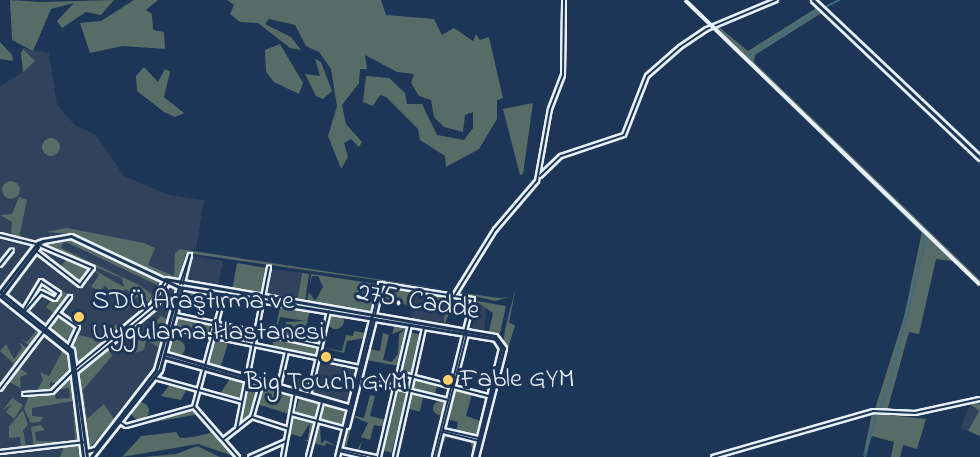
<!DOCTYPE html>
<meta charset="utf-8">
<style>
body{margin:0}
#map{position:relative;width:980px;height:457px;overflow:hidden;background:#1d3557;font-family:"Indie Flower",sans-serif}
div>[style]{position:absolute}
.built>*{inset:0;background:#31425d;transform-origin:0 0}
.green>*{inset:0;background:#576c67;transform-origin:0 0}
.round{border-radius:50%}
.stream>*{height:1.5px;margin:-0.75px;padding:0 0.75px;transform-origin:0.75px;border-radius:0.75px;background:#3f6b83}
.roads{filter:drop-shadow(2px 0 #e8f1f8) drop-shadow(-2px 0 #e8f1f8) drop-shadow(0 2px #e8f1f8) drop-shadow(0 -2px #e8f1f8)}
.minor>*{height:2px;margin:-1px;padding:0 1px;transform-origin:1px;border-radius:1px;background:#1d3557}
.tertiary>*{height:3px;margin:-1.5px;padding:0 1.5px;transform-origin:1.5px;border-radius:1.5px;background:#1d3557}
.rail>*{height:4px;margin-top:-2px;transform-origin:0;background:repeating-linear-gradient(90deg,#1d3557 0 4.5px,#e8f1f8 0 9px);box-sizing:border-box;border-block:2px solid #e8f1f8}
.dots>*{width:16px;height:16px;translate:-50% -50%;box-sizing:border-box;border:3px solid #1d3557;border-radius:50%}
span{translate:-50% -50%;white-space:nowrap;text-align:center;line-height:1.15;-webkit-text-stroke:6px #1d3557;paint-order:stroke}
.poi-label{font-size:27px;color:#e8f1f8}
.left{translate:0 -50%;text-align:left}
.street-label{font-size:27px;color:#e8f1f8}
</style>
<div id="map">
<div class="built">
<i style="clip-path:polygon(23px 48px,49px 53px,57px 105px,75px 125px,96px 135px,124px 176px,169px 195px,204px 200px,196px 250px,186px 250px,157px 364px,82px 457px,0 457px,0 86px,23px 72px)"></i>
<i style="clip-path:polygon(191px 256px,223px 261px,218px 288px,187px 278px)"></i>
<i style="left:271px;top:269px;width:31px;height:27px;rotate:7deg"></i>
<i style="left:415px;top:291px;width:33px;height:28px;rotate:9deg"></i>
<i style="left:475px;top:301px;width:12px;height:28px;rotate:5deg"></i>
<i style="left:319px;top:360px;width:39px;height:34px;rotate:12deg"></i>
<i style="clip-path:polygon(969px 406px,979px 410px,968px 431px,960px 429px)"></i>
</div>
<div class="green">
<i style="clip-path:polygon(10px 0,41px 2px,114px 0,101px 15px,86px 12px,62px 28px,57px 21px,74px 3px,51px 9px,33px 51px,12px 40px)"></i>
<i style="clip-path:polygon(134px 0,158px 0,146px 10px,152px 14px,153px 30px,164px 32px,165px 49px,122px 46px,90px 53px,80px 23px,101px 21px)"></i>
<i style="clip-path:polygon(227px 0,381px 0,386px 15px,434px 19px,442px 35px,454px 28px,473px 41px,476px 34px,480px 40px,489px 37px,503px 98px,497px 100px,497px 119px,479px 149px,446px 167px,445px 156px,420px 140px,418px 129px,386px 97px,380px 95px,373px 106px,363px 102px,366px 76px,389px 78px,405px 93px,407px 104px,422px 104px,437px 135px,464px 140px,473px 128px,473px 112px,465px 115px,463px 132px,444px 127px,434px 117px,431px 100px,419px 96px,411px 83px,414px 74px,397px 72px,365px 55px,367px 69px,360px 69px,359px 83px,342px 105px,346px 124px,362px 142px,359px 147px,351px 139px,344px 143px,348px 157px,341px 169px,328px 136px,337px 106px,331px 69px,319px 52px,306px 46px,295px 25px,269px 19px,265px 24px,291px 37px,301px 50px,290px 48px,258px 23px,240px 22px,230px 14px,234px 5px)"></i>
<i style="clip-path:polygon(818px 7px,823px 12px,755px 55px,754px 62px,980px 280px,980px 287px,952px 261px,936px 259px,919px 334px,909px 332px,887px 411px,875px 409px,904px 317px,922px 232px,714px 30px,719px 27px,748px 51px)"></i>
<i style="clip-path:polygon(0 42px,12px 55px,13px 61px,0 59px)"></i>
<i style="clip-path:polygon(280px 44px,303px 83px,299px 94px,274px 82px,266px 72px,265px 50px)"></i>
<i style="clip-path:polygon(23px 49px,35px 61px,23px 72px,21px 53px)"></i>
<i style="clip-path:polygon(315px 59px,321px 62px,332px 91px,323px 99px,316px 96px,305px 74px,320px 76px)"></i>
<i style="clip-path:polygon(144px 67px,158px 82px,165px 69px,170px 72px,164px 97px,184px 113px,175px 117px,164px 112px,137px 91px,136px 76px)"></i>
<i style="clip-path:polygon(533px 103px,523px 174px,520px 175px,503px 109px)"></i>
<i class="round" style="left:42px;top:138px;width:18px;height:18px"></i>
<i class="round" style="left:2px;top:181px;width:18px;height:18px"></i>
<i style="clip-path:polygon(19px 197px,27px 200px,19px 238px,11px 233px,12px 222px,0 215px,12px 214px)"></i>
<i style="clip-path:polygon(67px 228px,144px 243px,155px 248px,148px 265px,174px 276px,175px 253px,180px 249px,454px 291px,186px 253px,179px 278px,172px 280px,72px 234px,46px 232px)"></i>
<i style="clip-path:polygon(68px 238px,159px 280px,157px 285px,64px 241px,61px 248px,141px 286px,152px 295px,148px 302px,137px 297px,125px 312px,135px 294px,125px 289px,116px 301px,105px 285px,101px 291px,91px 287px,99px 275px,94px 270px,124px 287px,122px 278px,42px 245px)"></i>
<i style="clip-path:polygon(61px 254px,90px 267px,80px 283px,60px 268px,67px 258px)"></i>
<i style="left:237px;top:263px;width:29px;height:27px;rotate:10deg"></i>
<i style="clip-path:polygon(302px 273px,309px 274px,305px 302px,280px 298px,298px 298px)"></i>
<i style="clip-path:polygon(311px 274px,377px 284px,371px 312px,307px 302px,309px 292px,315px 301px,323px 287px,318px 276px,312px 276px,310px 285px)"></i>
<i style="left:385px;top:286px;width:30px;height:15px;rotate:9deg"></i>
<i style="clip-path:polygon(516px 287px,509px 323px,515px 325px,500px 375px,505px 329px)"></i>
<i style="clip-path:polygon(61px 290px,70px 295px,64px 295px,69px 297px,60px 308px,53px 301px,60px 309px,55px 314px,46px 307px,52px 300px,59px 299px)"></i>
<i style="clip-path:polygon(187px 291px,209px 294px,199px 296px,198px 303px,209px 308px,181px 305px)"></i>
<i style="clip-path:polygon(457px 292px,499px 298px,509px 297px,495px 301px)"></i>
<i style="clip-path:polygon(429px 293px,469px 300px,470px 301px,467px 313px,469px 300px,449px 297px,451px 309px,445px 323px,462px 327px,466px 314px,465px 326px,462px 327px,444px 324px,445px 301px,441px 308px,435px 307px,438px 300px,427px 306px)"></i>
<i style="clip-path:polygon(476px 301px,506px 306px,500px 333px,489px 332px,493px 313px)"></i>
<i style="clip-path:polygon(280px 306px,310px 310px,303px 340px,284px 336px,286px 322px,305px 321px,280px 317px,275px 334px)"></i>
<i class="round" style="left:328px;top:313px;width:16px;height:16px"></i>
<i style="clip-path:polygon(161px 316px,168px 320px,161px 349px,146px 340px,144px 350px,132px 354px,130px 349px)"></i>
<i class="round" style="left:53px;top:318px;width:22px;height:22px"></i>
<i style="left:177px;top:318px;width:34px;height:8px;rotate:12deg"></i>
<i style="clip-path:polygon(26px 319px,42px 331px,31px 347px,21px 339px,27px 342px,36px 331px)"></i>
<i style="clip-path:polygon(117px 324px,118px 331px,77px 365px,71px 346px,79px 335px,96px 339px)"></i>
<i style="clip-path:polygon(395px 324px,407px 327px,399px 366px,366px 360px,369px 349px,380px 351px,383px 333px,389px 335px,383px 360px,392px 362px,398px 354px,399px 334px,405px 329px,392px 334px)"></i>
<i style="clip-path:polygon(224px 328px,250px 333px,247px 342px,221px 336px)"></i>
<i style="clip-path:polygon(354px 331px,366px 333px,365px 338px,347px 341px,344px 353px,324px 348px,342px 351px,346px 335px,353px 336px)"></i>
<i style="left:410px;top:332px;width:11px;height:41px;rotate:15deg"></i>
<i style="clip-path:polygon(215px 338px,233px 342px,228px 343px,221px 366px,245px 373px,209px 364px)"></i>
<i style="left:274px;top:338px;width:46px;height:9px;rotate:11deg"></i>
<i class="round" style="left:169px;top:340px;width:16px;height:16px"></i>
<i style="clip-path:polygon(19px 342px,29px 350px,0 387px,14px 364px,0 351px,6px 344px,14px 359px,22px 348px)"></i>
<i style="clip-path:polygon(64px 348px,71px 368px,65px 377px,59px 384px,50px 382px,50px 391px,25px 392px,37px 390px,43px 380px,40px 372px,49px 376px)"></i>
<i style="clip-path:polygon(108px 348px,112px 356px,83px 390px,87px 419px,104px 404px,114px 419px,88px 450px,78px 373px)"></i>
<i style="clip-path:polygon(18px 367px,28px 374px,20px 377px,21px 388px,9px 382px,0 394px)"></i>
<i style="clip-path:polygon(72px 374px,80px 441px,75px 442px,73px 401px,32px 408px,32px 416px,44px 417px,40px 422px,31px 423px,24px 409px,29px 395px,54px 392px,56px 399px,70px 398px,69px 388px,56px 390px)"></i>
<i style="clip-path:polygon(231px 377px,244px 381px,241px 400px,220px 394px)"></i>
<i style="clip-path:polygon(296px 379px,310px 382px,308px 392px,285px 386px,293px 388px)"></i>
<i style="left:414px;top:379px;width:24px;height:10px;rotate:15deg"></i>
<i style="clip-path:polygon(247px 382px,260px 385px,251px 415px,239px 424px)"></i>
<i style="clip-path:polygon(171px 383px,197px 391px,197px 394px,186px 390px,181px 400px,161px 396px)"></i>
<i style="clip-path:polygon(262px 386px,292px 394px,289px 414px,257px 404px)"></i>
<i style="left:397px;top:389px;width:11px;height:63px;rotate:15deg"></i>
<i style="clip-path:polygon(454px 389px,472px 394px,466px 416px,481px 421px,477px 436px,456px 432px,458px 422px,447px 419px)"></i>
<i style="left:411px;top:392px;width:13px;height:17px;rotate:13deg"></i>
<i style="clip-path:polygon(370px 395px,375px 396px,370px 416px,386px 420px,385px 427px,374px 425px,370px 440px,361px 437px,368px 423px,354px 417px,346px 447px,357px 450px,362px 441px,359px 451px,344px 448px,352px 415px,364px 418px)"></i>
<i style="left:300px;top:396px;width:21px;height:18px;rotate:17deg"></i>
<i style="clip-path:polygon(12px 398px,23px 405px,14px 419px,6px 412px,12px 404px,3px 410px)"></i>
<i style="clip-path:polygon(977px 401px,980px 405px,980px 436px,968px 431px,979px 411px,968px 403px)"></i>
<i class="round" style="left:433px;top:401px;width:14px;height:14px"></i>
<i class="round" style="left:131px;top:402px;width:18px;height:18px"></i>
<i style="left:323px;top:403px;width:25px;height:16px;rotate:14deg"></i>
<i style="clip-path:polygon(193px 409px,200px 414px,131px 426px)"></i>
<i style="clip-path:polygon(23px 410px,28px 425px,23px 430px,26px 447px,21px 447px,20px 437px,9px 438px,9px 426px)"></i>
<i style="clip-path:polygon(872px 413px,926px 419px,917px 449px,903px 445px,900px 457px,891px 457px,894px 442px,872px 436px,863px 457px)"></i>
<i style="clip-path:polygon(293px 416px,315px 422px,310px 442px,304px 440px,308px 440px,310px 423px,301px 437px,292px 434px,287px 443px)"></i>
<i style="clip-path:polygon(318px 423px,329px 426px,320px 426px,321px 444px,325px 440px,336px 446px,326px 443px,325px 446px,313px 443px)"></i>
<i style="clip-path:polygon(41px 425px,45px 430px,35px 432px,36px 441px,74px 442px,34px 447px,31px 427px)"></i>
<i style="clip-path:polygon(209px 425px,236px 457px,198px 444px,122px 457px,141px 436px,176px 432px,180px 438px,193px 437px,210px 433px)"></i>
<i style="clip-path:polygon(443px 434px,476px 442px,473px 454px,471px 443px,446px 437px,439px 452px)"></i>
<i style="clip-path:polygon(81px 444px,82px 457px,60px 457px,64px 446px)"></i>
<i style="clip-path:polygon(197px 446px,220px 457px,144px 457px,176px 454px)"></i>
</div>
<div class="stream">
<i style="left:824px;top:8px;width:17px;rotate:-28deg"></i>
<i style="left:747px;top:57px;width:87px;rotate:-32.8deg"></i>
<i style="left:745px;top:58px;width:255px;rotate:44.4deg"></i>
<i style="left:927px;top:236px;width:158px;rotate:103.9deg"></i>
<i style="left:889px;top:389px;width:23px;rotate:115deg"></i>
<i style="left:865px;top:457px;width:47px;rotate:-75.1deg"></i>
</div>
<div class="roads">
<div class="minor">
<i style="left:540px;top:176px;width:29px;rotate:-44deg"></i>
<i style="left:561px;top:156px;width:66px;rotate:-18.4deg"></i>
<i style="left:624px;top:135px;width:63px;rotate:-68.7deg"></i>
<i style="left:647px;top:76px;width:44px;rotate:-41.3deg"></i>
<i style="left:680px;top:47px;width:32px;rotate:-34deg"></i>
<i style="left:707px;top:29px;width:75px;rotate:-22.8deg"></i>
<i style="left:0;top:235px;width:37px;rotate:14deg"></i>
<i style="left:36px;top:251px;width:56px;rotate:37.7deg"></i>
<i style="left:80px;top:285px;width:21px;rotate:-53deg"></i>
<i style="left:93px;top:268px;width:59px;rotate:-156.9deg"></i>
<i style="left:0;top:265px;width:19px;rotate:-51deg"></i>
<i style="left:180px;top:284px;width:31px;rotate:-71deg"></i>
<i style="left:190px;top:255px;width:30px;rotate:104deg"></i>
<i style="left:454px;top:296px;width:78px;rotate:-58.2deg"></i>
<i style="left:495px;top:230px;width:65px;rotate:-49.4deg"></i>
<i style="left:537px;top:181px;width:73px;rotate:-79.8deg"></i>
<i style="left:550px;top:109px;width:36px;rotate:-69deg"></i>
<i style="left:563px;top:75px;width:75px;rotate:-89.2deg"></i>
<i style="left:23px;top:311px;width:35px;rotate:-59deg"></i>
<i style="left:41px;top:281px;width:22px;rotate:34deg"></i>
<i style="left:59px;top:293px;width:7px;rotate:124deg"></i>
<i style="left:55px;top:299px;width:16px;rotate:-153deg"></i>
<i style="left:41px;top:292px;width:25px;rotate:130deg"></i>
<i style="left:58px;top:313px;width:24px;rotate:35deg"></i>
<i style="left:78px;top:327px;width:21px;rotate:115deg"></i>
<i style="left:176px;top:315px;width:148px;rotate:12.1deg"></i>
<i style="left:373px;top:315px;width:32px;rotate:-77deg"></i>
<i style="left:380px;top:284px;width:94px;rotate:9.2deg"></i>
<i style="left:473px;top:299px;width:163px;rotate:103.9deg"></i>
<i style="left:375px;top:315px;width:32px;rotate:-77deg"></i>
<i style="left:172px;top:328px;width:192px;rotate:11.7deg"></i>
<i style="left:76px;top:368px;width:99px;rotate:-39.7deg"></i>
<i style="left:152px;top:305px;width:27px;rotate:-62deg"></i>
<i style="left:75px;top:373px;width:103px;rotate:-39.1deg"></i>
<i style="left:155px;top:308px;width:28px;rotate:-63deg"></i>
<i style="left:399px;top:373px;width:92px;rotate:14.5deg"></i>
<i style="left:155px;top:378px;width:90px;rotate:15.4deg"></i>
<i style="left:358px;top:378px;width:93px;rotate:13.7deg"></i>
<i style="left:279px;top:386px;width:35px;rotate:-77deg"></i>
<i style="left:0;top:389px;width:116px;rotate:-52.7deg"></i>
<i style="left:24px;top:394px;width:28px;rotate:-4deg"></i>
<i style="left:52px;top:392px;width:28px;rotate:-45deg"></i>
<i style="left:309px;top:395px;width:86px;rotate:-76.6deg"></i>
<i style="left:194px;top:407px;width:116px;rotate:-75deg"></i>
<i style="left:194px;top:407px;width:67px;rotate:48.7deg"></i>
<i style="left:291px;top:414px;width:54px;rotate:15.1deg"></i>
<i style="left:252px;top:417px;width:38px;rotate:18deg"></i>
<i style="left:120px;top:422px;width:7px;rotate:34deg"></i>
<i style="left:126px;top:426px;width:71px;rotate:-15.6deg"></i>
<i style="left:237px;top:429px;width:165px;rotate:-78.8deg"></i>
<i style="left:443px;top:430px;width:36px;rotate:13deg"></i>
<i style="left:443px;top:432px;width:36px;rotate:14deg"></i>
<i style="left:224px;top:439px;width:36px;rotate:-38deg"></i>
<i style="left:252px;top:417px;width:33px;rotate:-74deg"></i>
<i style="left:339px;top:449px;width:38px;rotate:12deg"></i>
<i style="left:339px;top:451px;width:28px;rotate:13deg"></i>
<i style="left:0;top:452px;width:86px;rotate:-6.7deg"></i>
<i style="left:250px;top:457px;width:39px;rotate:-24deg"></i>
<i style="left:283px;top:457px;width:66px;rotate:-79.5deg"></i>
<i style="left:308px;top:457px;width:57px;rotate:-75.7deg"></i>
<i style="left:379px;top:457px;width:136px;rotate:-76.8deg"></i>
<i style="left:395px;top:457px;width:132px;rotate:-77.3deg"></i>
<i style="left:436px;top:457px;width:127px;rotate:-75.9deg"></i>
<i style="left:713px;top:457px;width:166px;rotate:-16deg"></i>
<i style="left:873px;top:411px;width:42px;rotate:2.7deg"></i>
<i style="left:915px;top:413px;width:66px;rotate:-12.2deg"></i>
</div>
<div class="tertiary">
<i style="left:813px;top:0;width:230px;rotate:43.4deg"></i>
<i style="left:43px;top:241px;width:28px;rotate:-10deg"></i>
<i style="left:71px;top:236px;width:119px;rotate:25.3deg"></i>
<i style="left:179px;top:287px;width:320px;rotate:9.3deg"></i>
<i style="left:495px;top:339px;width:11px;rotate:56deg"></i>
<i style="left:501px;top:348px;width:112px;rotate:103.9deg"></i>
<i style="left:36px;top:246px;width:9px;rotate:-36deg"></i>
<i style="left:43px;top:241px;width:6px;rotate:162deg"></i>
<i style="left:165px;top:279px;width:335px;rotate:9.8deg"></i>
<i style="left:495px;top:336px;width:15px;rotate:53deg"></i>
<i style="left:504px;top:348px;width:113px;rotate:104.4deg"></i>
<i style="left:0;top:292px;width:92px;rotate:38.9deg"></i>
<i style="left:72px;top:350px;width:108px;rotate:82deg"></i>
<i style="left:0;top:292px;width:59px;rotate:-52.5deg"></i>
<i style="left:2px;top:295px;width:60px;rotate:-53.1deg"></i>
<i style="left:0;top:296px;width:90px;rotate:38.7deg"></i>
<i style="left:70px;top:352px;width:106px;rotate:82.9deg"></i>
<i style="left:166px;top:354px;width:193px;rotate:15.9deg"></i>
<i style="left:164px;top:357px;width:194px;rotate:15.5deg"></i>
<i style="left:347px;top:426px;width:110px;rotate:-75.8deg"></i>
<i style="left:87px;top:451px;width:8px;rotate:-14deg"></i>
<i style="left:95px;top:449px;width:100px;rotate:-52.3deg"></i>
<i style="left:156px;top:370px;width:86px;rotate:-74.5deg"></i>
<i style="left:91px;top:457px;width:111px;rotate:-51.6deg"></i>
<i style="left:160px;top:370px;width:85px;rotate:-75deg"></i>
<i style="left:337px;top:457px;width:145px;rotate:-76.1deg"></i>
</div>
</div>
<div class="rail">
<i style="left:685px;top:0;width:410px;rotate:44deg"></i>
</div>
<div class="dots">
<i style="left:79px;top:317px;background:#ffd166"></i>
<i style="left:326px;top:357px;background:#ffd166"></i>
<i style="left:448px;top:380px;background:#ffd166"></i>
</div>
<div class="poi-label">
<span class="left" style="left:92px;top:317px">SDÜ Araştırma ve<br>Uygulama Hastanesi</span>
<span class="left" style="left:460px;top:380px">Fable GYM</span>
<span style="left:326px;top:383px">Big Touch GYM</span>
</div>
<div class="street-label">
<span style="left:418px;top:302px;rotate:9deg">275. Cadde</span>
</div>
</div>
